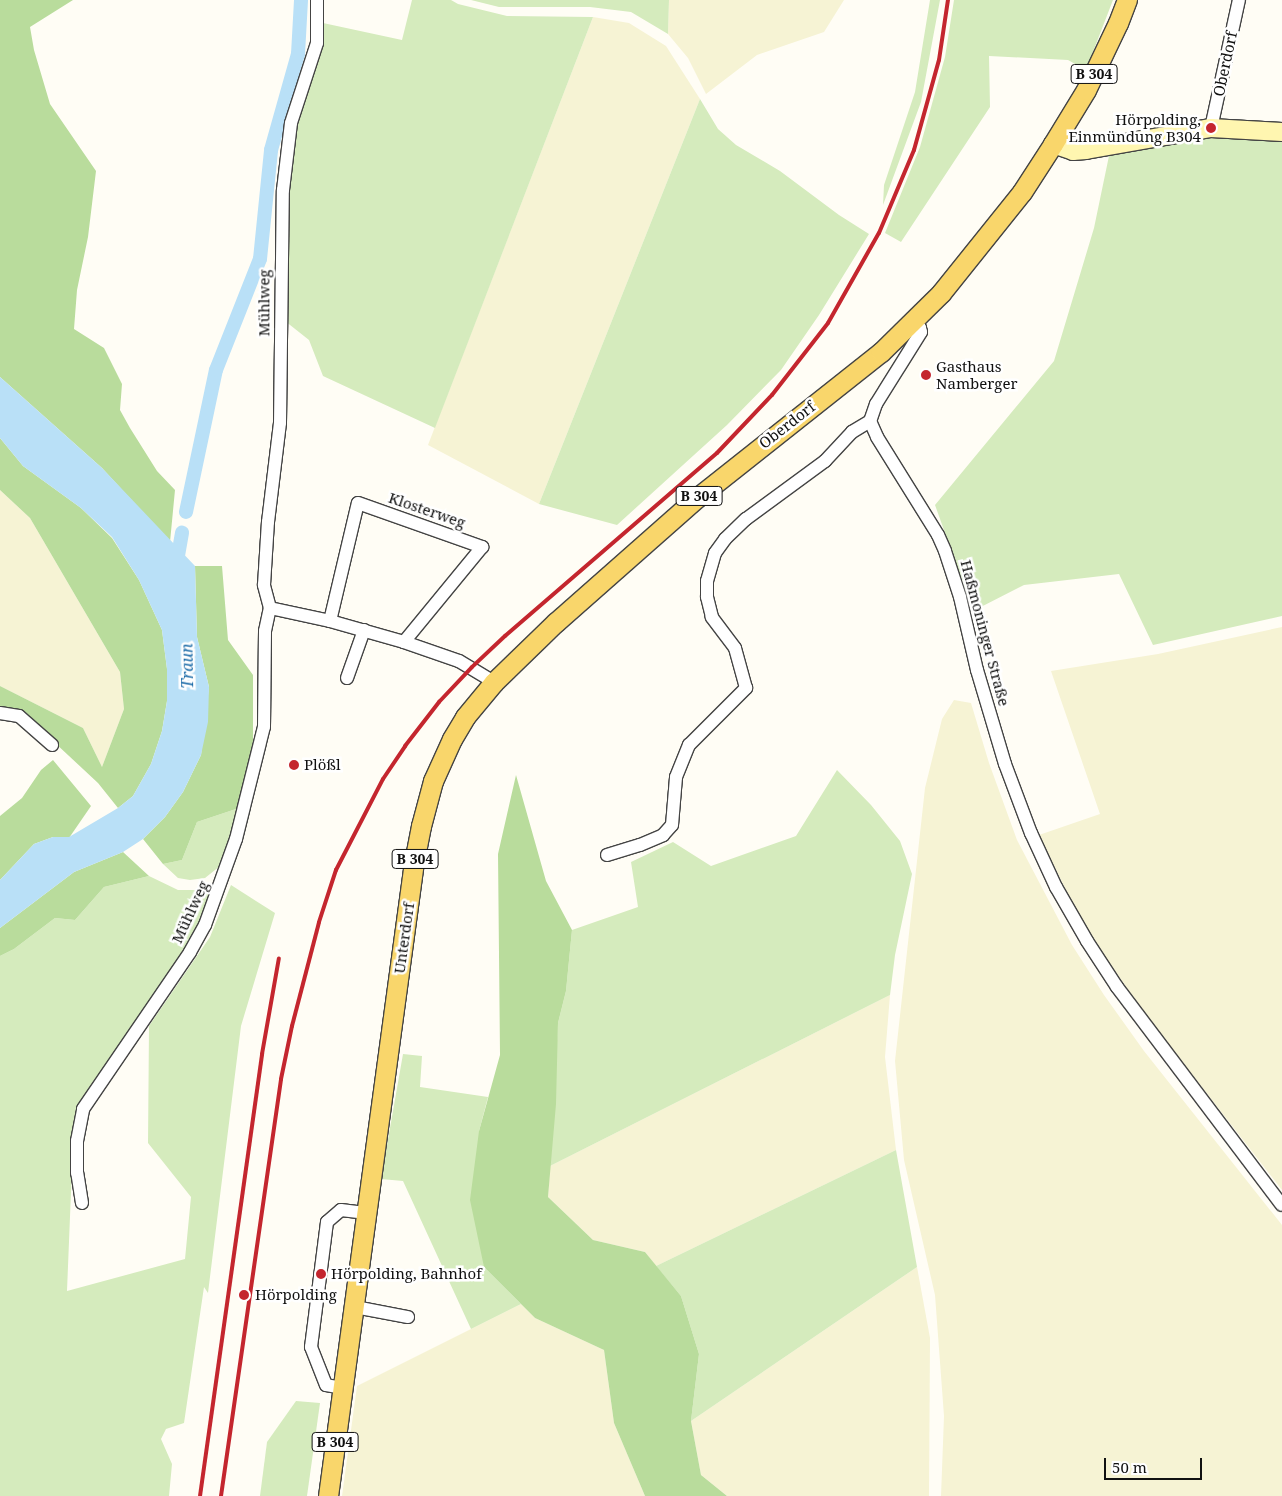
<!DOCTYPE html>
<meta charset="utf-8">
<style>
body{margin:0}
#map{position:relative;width:1282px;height:1496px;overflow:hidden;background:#fffdf5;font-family:"Noto Serif",serif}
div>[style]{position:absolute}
.farmland>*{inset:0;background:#f6f3d4}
.green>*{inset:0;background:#d5ebbd}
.forest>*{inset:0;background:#b9dc9c}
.water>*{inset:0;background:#b9e0f7}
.canal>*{height:14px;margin:-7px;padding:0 7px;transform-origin:7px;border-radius:7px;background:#b9e0f7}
.roads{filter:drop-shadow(1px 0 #444) drop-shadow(-1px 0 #444) drop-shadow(0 1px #444) drop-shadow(0 -1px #444)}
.street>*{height:12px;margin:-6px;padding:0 6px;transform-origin:6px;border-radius:6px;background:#fff}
.secondary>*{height:18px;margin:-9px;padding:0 9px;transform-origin:9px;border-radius:9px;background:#fff6b0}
.primary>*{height:19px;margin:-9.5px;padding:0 9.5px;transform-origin:9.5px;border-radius:9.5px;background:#f9d66b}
.rail>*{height:4px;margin:-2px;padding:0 2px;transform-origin:2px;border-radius:2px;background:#c4262e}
.dots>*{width:14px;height:14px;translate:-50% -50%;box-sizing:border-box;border:2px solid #fff;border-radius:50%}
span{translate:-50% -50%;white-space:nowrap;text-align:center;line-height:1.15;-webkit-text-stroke:5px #fff;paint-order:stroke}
.shield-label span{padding:1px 4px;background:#fff;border:1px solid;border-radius:4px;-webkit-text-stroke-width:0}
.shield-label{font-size:14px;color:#111;font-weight:700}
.street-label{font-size:15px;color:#111}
.poi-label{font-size:15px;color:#111}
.right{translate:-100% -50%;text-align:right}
.left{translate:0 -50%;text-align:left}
.water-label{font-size:16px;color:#1768a6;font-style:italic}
.scale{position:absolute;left:1104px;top:1458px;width:98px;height:22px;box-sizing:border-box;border:2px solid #111;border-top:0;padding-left:6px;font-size:15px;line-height:18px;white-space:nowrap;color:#111;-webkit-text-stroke:4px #fff;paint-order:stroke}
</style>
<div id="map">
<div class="farmland">
<i style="clip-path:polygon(669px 0,844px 0,824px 32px,757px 55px,706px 94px,688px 58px,668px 34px)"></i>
<i style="clip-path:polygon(593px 17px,629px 23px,666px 46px,700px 99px,539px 504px,428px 445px)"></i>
<i style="clip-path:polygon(0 490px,30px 518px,120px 672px,124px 709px,102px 767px,83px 728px,0 686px)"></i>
<i style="clip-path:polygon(1282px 627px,1282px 1190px,1149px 1019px,1105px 957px,1078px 915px,1039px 835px,1100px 814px,1051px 671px,1158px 654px)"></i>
<i style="clip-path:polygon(954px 700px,971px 703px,989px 763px,1017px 840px,1072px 945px,1104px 995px,1144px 1051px,1282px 1225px,1282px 1496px,941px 1496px,944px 1416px,935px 1295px,904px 1160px,895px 1061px,925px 788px,942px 719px)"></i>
<i style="clip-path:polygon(890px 995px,885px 1057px,896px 1150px,656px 1266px,645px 1252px,593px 1240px,548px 1197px,550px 1166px)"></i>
<i style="clip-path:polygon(917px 1267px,930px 1338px,929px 1496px,727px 1496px,701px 1475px,691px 1421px)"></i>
<i style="clip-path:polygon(521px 1304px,535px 1318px,604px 1350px,614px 1423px,645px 1496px,342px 1496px,357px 1386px)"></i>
</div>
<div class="green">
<i style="clip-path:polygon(412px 0,451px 0,458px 4px,507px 16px,593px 17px,435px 428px,323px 376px,309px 340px,285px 321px,289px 172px,297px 124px,318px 60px,323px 23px,402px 40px)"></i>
<i style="clip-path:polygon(471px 0,669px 0,668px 34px,631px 12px,590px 7px,499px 7px)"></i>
<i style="clip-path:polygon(930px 0,940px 0,921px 102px,883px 205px,884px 185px,915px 92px)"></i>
<i style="clip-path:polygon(954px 0,1113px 0,1086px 70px,1068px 60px,989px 56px,990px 107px,901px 242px,885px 233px,920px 147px,945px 57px)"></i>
<i style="clip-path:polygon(700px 99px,718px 129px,736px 145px,780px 171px,839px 215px,869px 234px,819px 315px,781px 370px,727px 425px,617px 525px,539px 504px)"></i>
<i style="clip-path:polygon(1217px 132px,1282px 137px,1282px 616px,1153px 645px,1119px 574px,1024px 585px,973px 611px,935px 505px,1054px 361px,1094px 228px,1110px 151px)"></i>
<i style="clip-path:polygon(837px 770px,871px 805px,900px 841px,912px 874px,895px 955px,890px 995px,550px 1166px,558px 1023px,566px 991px,572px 930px,638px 907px,631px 862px,673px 842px,711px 866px,796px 836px)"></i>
<i style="clip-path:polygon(239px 808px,220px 866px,205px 878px,190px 880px,178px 878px,163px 864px,182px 860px,197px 822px)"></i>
<i style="clip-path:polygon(149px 876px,178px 890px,215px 890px,199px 933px,74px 1118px,67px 1291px,185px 1259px,191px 1197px,148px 1143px,149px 1026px,210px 937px,231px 885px,275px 913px,241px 1026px,208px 1293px,204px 1287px,184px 1423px,166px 1429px,161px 1439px,172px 1464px,169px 1496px,0 1496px,0 956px,14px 949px,55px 918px,75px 920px,104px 887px)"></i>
<i style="clip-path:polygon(403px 1054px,422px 1056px,420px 1087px,488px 1097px,479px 1131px,484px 1267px,521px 1304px,471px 1329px,403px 1181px,381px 1179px)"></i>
<i style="clip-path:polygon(896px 1150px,917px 1267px,691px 1421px,699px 1354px,681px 1296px,656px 1266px)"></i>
<i style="clip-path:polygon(296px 1401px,320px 1403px,307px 1496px,260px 1496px,267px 1442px)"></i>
</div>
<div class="forest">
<i style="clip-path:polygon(0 0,73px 0,30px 27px,34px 50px,50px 104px,96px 171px,88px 237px,77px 290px,74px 329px,104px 348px,122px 384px,120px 410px,130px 428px,157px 471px,175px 490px,170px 542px,102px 468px,0 377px)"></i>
<i style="clip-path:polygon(0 438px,23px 466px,81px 508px,112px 538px,139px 580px,162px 630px,167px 669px,167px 701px,162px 731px,151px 764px,133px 796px,118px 808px,98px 783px,24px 714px,0 711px,0 686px,83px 728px,102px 767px,124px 709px,120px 672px,30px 518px,0 490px)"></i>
<i style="clip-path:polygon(195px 566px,222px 566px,228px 640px,253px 675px,253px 741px,239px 808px,197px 822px,182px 860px,163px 864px,143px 839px,165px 817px,183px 792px,201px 755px,209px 687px,197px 637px)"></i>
<i style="clip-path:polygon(53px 760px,91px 806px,69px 838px,53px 837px,34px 844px,0 880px,0 816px,22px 798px,41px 770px)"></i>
<i style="clip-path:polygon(516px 775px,546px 881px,572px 930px,566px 991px,558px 1023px,556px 1104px,548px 1197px,593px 1240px,645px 1252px,681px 1296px,699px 1354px,691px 1421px,701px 1475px,727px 1496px,645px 1496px,614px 1423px,604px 1350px,535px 1318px,484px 1267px,470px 1200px,479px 1131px,500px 1055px,498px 854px)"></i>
<i style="clip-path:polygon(123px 852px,149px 876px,104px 887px,75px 920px,55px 918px,14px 949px,0 956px,0 928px,74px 872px)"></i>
</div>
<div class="water">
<i style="clip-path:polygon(0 377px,102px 468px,195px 566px,197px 637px,209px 687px,208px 722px,201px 755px,183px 792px,165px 817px,143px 839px,123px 852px,74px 872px,0 928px,0 880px,34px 844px,53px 837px,69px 837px,118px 808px,133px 796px,151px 764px,162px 731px,167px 701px,167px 669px,162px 630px,139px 580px,112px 537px,81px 508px,23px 466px,0 438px)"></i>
</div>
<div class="canal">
<i style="left:186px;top:512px;width:145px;rotate:-78.1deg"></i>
<i style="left:216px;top:370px;width:119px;rotate:-68.4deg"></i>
<i style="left:260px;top:259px;width:110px;rotate:-84.2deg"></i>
<i style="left:271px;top:150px;width:100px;rotate:-74.3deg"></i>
<i style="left:298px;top:54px;width:54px;rotate:-86.8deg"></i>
<i style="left:176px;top:567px;width:35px;rotate:-80deg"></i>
</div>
<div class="roads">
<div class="street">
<i style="left:1211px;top:128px;width:131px;rotate:-77.7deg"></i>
<i style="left:914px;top:321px;width:9px;rotate:49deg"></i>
<i style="left:920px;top:328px;width:4px;rotate:76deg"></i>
<i style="left:921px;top:332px;width:85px;rotate:122deg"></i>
<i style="left:876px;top:404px;width:18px;rotate:109deg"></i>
<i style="left:870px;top:421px;width:17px;rotate:66deg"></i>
<i style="left:877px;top:437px;width:115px;rotate:58.1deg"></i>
<i style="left:938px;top:535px;width:17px;rotate:66deg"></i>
<i style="left:945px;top:551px;width:48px;rotate:71.9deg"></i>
<i style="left:960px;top:597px;width:75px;rotate:76.9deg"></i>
<i style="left:977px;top:670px;width:98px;rotate:73.4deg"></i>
<i style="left:1005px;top:764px;width:74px;rotate:69.4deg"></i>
<i style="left:1031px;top:833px;width:60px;rotate:65.2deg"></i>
<i style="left:1056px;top:887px;width:62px;rotate:60.1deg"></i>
<i style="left:1087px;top:941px;width:55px;rotate:56.9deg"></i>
<i style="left:1117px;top:987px;width:273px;rotate:52.9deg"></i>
<i style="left:270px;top:608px;width:61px;rotate:12.2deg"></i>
<i style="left:330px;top:621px;width:77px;rotate:15.8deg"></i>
<i style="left:404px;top:642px;width:58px;rotate:19.1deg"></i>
<i style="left:459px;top:661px;width:41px;rotate:31deg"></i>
<i style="left:330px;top:621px;width:121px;rotate:-76.7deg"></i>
<i style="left:358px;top:503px;width:132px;rotate:19.5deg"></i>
<i style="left:482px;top:547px;width:123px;rotate:129.4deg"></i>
<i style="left:347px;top:678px;width:51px;rotate:-70.5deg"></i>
<i style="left:0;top:713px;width:19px;rotate:9deg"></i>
<i style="left:19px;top:716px;width:44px;rotate:41.3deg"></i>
<i style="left:607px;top:855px;width:34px;rotate:-17deg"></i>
<i style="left:640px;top:845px;width:25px;rotate:-23deg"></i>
<i style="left:663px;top:835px;width:13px;rotate:-48deg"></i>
<i style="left:672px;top:825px;width:48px;rotate:-85.2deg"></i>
<i style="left:676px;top:777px;width:35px;rotate:-68deg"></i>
<i style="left:689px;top:745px;width:81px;rotate:-45deg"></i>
<i style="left:746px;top:688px;width:41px;rotate:-105.4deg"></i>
<i style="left:735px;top:648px;width:39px;rotate:-127deg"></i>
<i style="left:712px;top:617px;width:21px;rotate:-104deg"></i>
<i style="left:707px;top:597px;width:16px;rotate:-90deg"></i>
<i style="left:707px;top:581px;width:29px;rotate:-74deg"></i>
<i style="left:715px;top:553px;width:17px;rotate:-54deg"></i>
<i style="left:725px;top:539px;width:29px;rotate:-44deg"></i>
<i style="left:746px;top:519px;width:98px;rotate:-36.3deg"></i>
<i style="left:825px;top:461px;width:40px;rotate:-47deg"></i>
<i style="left:852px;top:432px;width:21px;rotate:-31deg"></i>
<i style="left:82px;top:1203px;width:30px;rotate:-99deg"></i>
<i style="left:77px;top:1173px;width:32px;rotate:-90deg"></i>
<i style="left:77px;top:1141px;width:33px;rotate:-79deg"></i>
<i style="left:83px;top:1109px;width:190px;rotate:-55.7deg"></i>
<i style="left:190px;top:952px;width:31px;rotate:-61deg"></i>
<i style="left:205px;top:925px;width:91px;rotate:-70.2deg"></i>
<i style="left:236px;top:839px;width:115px;rotate:-76deg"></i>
<i style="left:264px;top:727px;width:96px;rotate:-89.4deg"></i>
<i style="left:265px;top:631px;width:24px;rotate:-78deg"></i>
<i style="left:270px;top:608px;width:24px;rotate:-105deg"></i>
<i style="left:264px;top:585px;width:63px;rotate:-86.4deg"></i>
<i style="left:268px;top:522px;width:100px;rotate:-83.1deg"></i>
<i style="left:280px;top:423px;width:233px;rotate:-89.3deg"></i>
<i style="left:283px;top:190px;width:67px;rotate:-83.2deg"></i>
<i style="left:291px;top:123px;width:84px;rotate:-72deg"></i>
<i style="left:317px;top:43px;width:43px;rotate:-90deg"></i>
<i style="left:355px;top:1307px;width:54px;rotate:10.7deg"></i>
<i style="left:343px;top:1388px;width:17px;rotate:-170deg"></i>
<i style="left:326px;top:1385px;width:41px;rotate:-111.5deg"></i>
<i style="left:311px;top:1347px;width:126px;rotate:-82.7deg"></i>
<i style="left:327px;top:1222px;width:18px;rotate:-41deg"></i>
<i style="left:341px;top:1210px;width:26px;rotate:7deg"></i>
</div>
<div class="secondary">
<i style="left:1053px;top:144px;width:21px;rotate:19deg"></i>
<i style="left:1073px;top:151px;width:13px;rotate:-4deg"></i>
<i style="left:1086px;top:150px;width:127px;rotate:-10deg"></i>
<i style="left:1211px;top:128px;width:71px;rotate:3.2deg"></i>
</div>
<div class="primary">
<i style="left:328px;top:1496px;width:640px;rotate:-82.28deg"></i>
<i style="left:414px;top:862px;width:37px;rotate:-79deg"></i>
<i style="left:421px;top:826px;width:47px;rotate:-75.1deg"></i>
<i style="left:433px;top:781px;width:46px;rotate:-65.7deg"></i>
<i style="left:452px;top:739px;width:26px;rotate:-59deg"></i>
<i style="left:465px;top:717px;width:45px;rotate:-50.4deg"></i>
<i style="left:494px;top:682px;width:86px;rotate:-44.1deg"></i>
<i style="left:556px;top:622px;width:189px;rotate:-41.4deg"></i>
<i style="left:698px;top:497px;width:233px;rotate:-38.4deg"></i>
<i style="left:881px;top:352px;width:84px;rotate:-44.5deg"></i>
<i style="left:941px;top:293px;width:129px;rotate:-51.3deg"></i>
<i style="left:1022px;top:192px;width:57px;rotate:-57.1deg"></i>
<i style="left:1053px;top:144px;width:63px;rotate:-58.6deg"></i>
<i style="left:1086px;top:90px;width:74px;rotate:-64.5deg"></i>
<i style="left:1118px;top:23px;width:25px;rotate:-69deg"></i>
</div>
</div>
<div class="rail">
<i style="left:200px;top:1496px;width:446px;rotate:-82deg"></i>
<i style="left:262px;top:1054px;width:97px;rotate:-80deg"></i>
<i style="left:221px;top:1496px;width:421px;rotate:-81.8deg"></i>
<i style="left:281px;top:1079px;width:54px;rotate:-78.3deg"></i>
<i style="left:292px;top:1026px;width:107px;rotate:-75.4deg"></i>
<i style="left:319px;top:922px;width:55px;rotate:-71.9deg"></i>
<i style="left:336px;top:870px;width:102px;rotate:-62.7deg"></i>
<i style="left:383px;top:779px;width:40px;rotate:-56deg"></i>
<i style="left:405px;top:746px;width:56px;rotate:-52.3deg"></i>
<i style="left:439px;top:702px;width:48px;rotate:-46.7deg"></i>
<i style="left:472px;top:667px;width:45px;rotate:-43.2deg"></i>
<i style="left:505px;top:636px;width:280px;rotate:-40.8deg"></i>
<i style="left:717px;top:453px;width:80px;rotate:-46.5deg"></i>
<i style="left:772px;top:395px;width:91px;rotate:-52.1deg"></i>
<i style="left:828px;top:323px;width:103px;rotate:-60.5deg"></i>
<i style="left:879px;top:233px;width:90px;rotate:-67.1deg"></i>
<i style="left:914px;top:150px;width:93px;rotate:-74.5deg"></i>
<i style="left:939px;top:60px;width:61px;rotate:-81.5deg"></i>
</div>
<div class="dots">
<i style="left:1211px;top:128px;background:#c4262e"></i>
<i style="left:926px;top:375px;background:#c4262e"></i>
<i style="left:294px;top:765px;background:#c4262e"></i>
<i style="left:321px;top:1274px;background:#c4262e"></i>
<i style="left:244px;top:1295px;background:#c4262e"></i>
</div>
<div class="shield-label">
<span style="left:1094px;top:74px">B 304</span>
<span style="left:699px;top:496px">B 304</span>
<span style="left:415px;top:859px">B 304</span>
<span style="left:335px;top:1442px">B 304</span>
</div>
<div class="street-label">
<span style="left:1225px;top:64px;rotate:-78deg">Oberdorf</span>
<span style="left:264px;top:303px;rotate:-90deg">Mühlweg</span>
<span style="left:787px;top:425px;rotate:-38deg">Oberdorf</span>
<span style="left:427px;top:510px;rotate:19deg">Klosterweg</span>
<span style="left:985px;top:633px;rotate:75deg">Haßmoninger Straße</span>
<span style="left:190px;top:912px;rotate:-65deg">Mühlweg</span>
<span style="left:404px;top:938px;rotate:-82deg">Unterdorf</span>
</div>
<div class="poi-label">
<span class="right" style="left:1201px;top:128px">Hörpolding,<br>Einmündung B304</span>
<span class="left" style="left:936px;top:375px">Gasthaus<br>Namberger</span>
<span class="left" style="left:304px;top:765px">Plößl</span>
<span class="left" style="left:331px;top:1274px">Hörpolding, Bahnhof</span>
<span class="left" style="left:255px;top:1295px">Hörpolding</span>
</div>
<div class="water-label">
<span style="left:187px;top:666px;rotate:-91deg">Traun</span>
</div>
<div class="scale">50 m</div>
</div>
